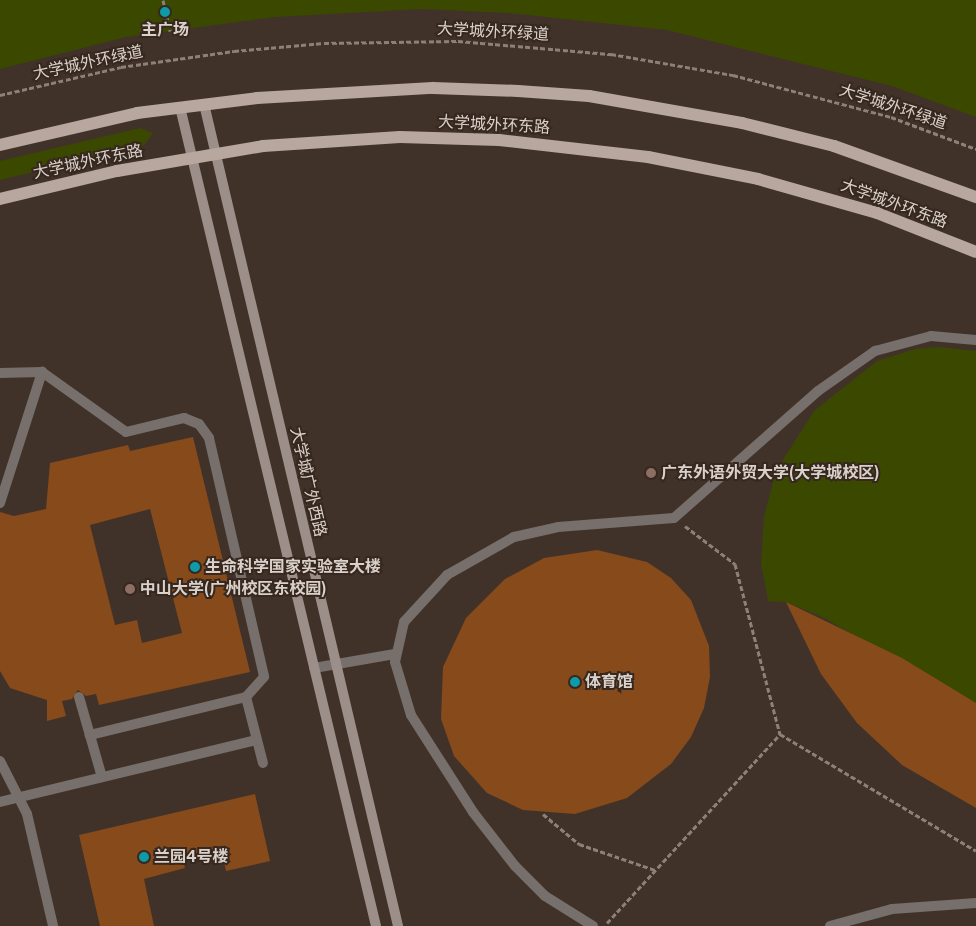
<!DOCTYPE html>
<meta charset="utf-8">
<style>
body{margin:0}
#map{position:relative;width:976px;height:926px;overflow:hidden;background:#413229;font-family:"Public Sans","Noto Sans SC",sans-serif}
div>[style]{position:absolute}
.green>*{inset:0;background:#3b4800}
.building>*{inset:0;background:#864a1b}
.path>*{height:3px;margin-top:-1.5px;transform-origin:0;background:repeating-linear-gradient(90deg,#8c8079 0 5px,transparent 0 7.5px)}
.lane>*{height:10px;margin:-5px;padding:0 5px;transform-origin:5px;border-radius:5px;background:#776f6b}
.secondary>*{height:10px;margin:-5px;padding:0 5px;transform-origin:5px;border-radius:5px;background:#9c8f89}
.primary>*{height:12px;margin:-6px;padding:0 6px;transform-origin:6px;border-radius:6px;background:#b8a79f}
.dots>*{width:14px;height:14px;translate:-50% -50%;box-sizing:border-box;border:2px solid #36281f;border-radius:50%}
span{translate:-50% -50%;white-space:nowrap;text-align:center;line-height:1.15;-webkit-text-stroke:4px #36281f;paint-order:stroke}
.poi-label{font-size:16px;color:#dad1cb;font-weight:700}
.left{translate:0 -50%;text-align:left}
.street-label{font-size:16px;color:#dad1cb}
</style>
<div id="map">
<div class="green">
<i style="clip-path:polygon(0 0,976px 0,976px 117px,892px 86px,667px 30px,509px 13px,422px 9px,275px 17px,126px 37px,0 69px)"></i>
<i style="clip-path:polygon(140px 128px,153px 133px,144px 145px,0 180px,0 161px)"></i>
<i style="clip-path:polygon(939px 347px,976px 351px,976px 703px,824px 618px,786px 602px,768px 601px,761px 563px,764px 517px,776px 471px,814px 411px,877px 361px,915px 349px)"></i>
</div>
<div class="building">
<i style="clip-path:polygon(evenodd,193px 437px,250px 672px,99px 705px,96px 694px,86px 696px,78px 690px,72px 699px,62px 701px,66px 716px,47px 721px,47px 700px,10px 688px,0 671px,0 512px,14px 516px,46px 509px,50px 463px,128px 445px,130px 451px,193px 437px,150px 509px,182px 633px,142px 643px,137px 620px,115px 625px,90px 525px,150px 509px)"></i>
<i style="clip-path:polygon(597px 550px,647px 562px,671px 578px,691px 600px,709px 646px,710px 677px,704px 708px,691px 737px,671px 764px,627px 798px,575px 814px,523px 810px,487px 793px,454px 756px,441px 719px,443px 667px,466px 618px,505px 579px,544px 558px)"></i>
<i style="clip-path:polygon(786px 602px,902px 658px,976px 703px,976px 808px,902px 765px,857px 723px,821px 674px)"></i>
<i style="clip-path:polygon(255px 794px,270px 861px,226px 871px,222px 853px,183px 861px,185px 868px,144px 879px,154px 926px,100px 926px,79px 835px)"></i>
</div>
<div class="path">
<i style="left:163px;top:0;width:32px;rotate:77deg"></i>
<i style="left:0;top:95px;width:124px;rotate:-13deg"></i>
<i style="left:121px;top:67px;width:114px;rotate:-8.1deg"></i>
<i style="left:234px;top:51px;width:90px;rotate:-5.1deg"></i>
<i style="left:324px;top:43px;width:134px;rotate:-0.9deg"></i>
<i style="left:458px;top:41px;width:154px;rotate:4.9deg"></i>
<i style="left:611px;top:54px;width:124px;rotate:9.8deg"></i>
<i style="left:733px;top:75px;width:163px;rotate:14.9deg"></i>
<i style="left:891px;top:117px;width:91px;rotate:20.6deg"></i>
<i style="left:685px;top:526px;width:63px;rotate:37.2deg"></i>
<i style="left:735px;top:564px;width:176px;rotate:75.2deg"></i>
<i style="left:780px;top:734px;width:228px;rotate:30.8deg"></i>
<i style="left:543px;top:814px;width:47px;rotate:39.8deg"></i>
<i style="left:579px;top:844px;width:80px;rotate:18.9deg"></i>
<i style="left:607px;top:923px;width:256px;rotate:-47.5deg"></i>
</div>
<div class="lane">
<i style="left:0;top:373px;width:42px;rotate:-1.4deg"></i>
<i style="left:42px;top:372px;width:103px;rotate:35.5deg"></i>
<i style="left:126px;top:432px;width:60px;rotate:-13.6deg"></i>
<i style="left:184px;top:418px;width:16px;rotate:22deg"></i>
<i style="left:199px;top:424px;width:17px;rotate:54deg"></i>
<i style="left:209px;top:438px;width:245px;rotate:77deg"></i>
<i style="left:264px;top:677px;width:27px;rotate:132deg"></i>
<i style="left:246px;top:697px;width:161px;rotate:166.3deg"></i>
<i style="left:0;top:503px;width:138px;rotate:-72.2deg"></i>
<i style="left:314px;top:668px;width:82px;rotate:-9.8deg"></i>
<i style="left:79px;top:697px;width:83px;rotate:74deg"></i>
<i style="left:246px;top:697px;width:68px;rotate:75.6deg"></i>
<i style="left:0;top:761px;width:59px;rotate:63deg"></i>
<i style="left:27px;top:814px;width:115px;rotate:76.9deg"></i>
<i style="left:0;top:802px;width:264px;rotate:-13.6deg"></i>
<i style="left:593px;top:926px;width:57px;rotate:-148deg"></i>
<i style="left:545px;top:896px;width:42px;rotate:-135deg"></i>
<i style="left:515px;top:866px;width:68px;rotate:-127.9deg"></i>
<i style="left:473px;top:812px;width:115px;rotate:-122.6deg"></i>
<i style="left:411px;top:715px;width:55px;rotate:-106.8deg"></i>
<i style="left:395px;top:662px;width:41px;rotate:-77.3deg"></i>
<i style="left:404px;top:622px;width:64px;rotate:-47.5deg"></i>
<i style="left:447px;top:575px;width:77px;rotate:-29.6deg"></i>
<i style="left:514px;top:537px;width:45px;rotate:-12.8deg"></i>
<i style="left:558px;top:527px;width:116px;rotate:-4.4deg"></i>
<i style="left:674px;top:518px;width:192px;rotate:-41.4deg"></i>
<i style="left:818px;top:391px;width:70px;rotate:-35.1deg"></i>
<i style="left:875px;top:351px;width:58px;rotate:-15deg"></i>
<i style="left:931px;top:336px;width:45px;rotate:5.1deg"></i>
<i style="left:830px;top:926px;width:64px;rotate:-15.3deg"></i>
<i style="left:892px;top:909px;width:84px;rotate:-4.1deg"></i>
</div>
<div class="secondary">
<i style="left:204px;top:104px;width:845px;rotate:76.72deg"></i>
<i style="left:180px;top:107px;width:842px;rotate:76.54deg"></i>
</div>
<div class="primary">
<i style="left:0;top:145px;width:141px;rotate:-13.1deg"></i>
<i style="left:137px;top:113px;width:121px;rotate:-7.1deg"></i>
<i style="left:257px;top:98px;width:176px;rotate:-3.3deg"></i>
<i style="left:433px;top:88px;width:85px;rotate:2deg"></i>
<i style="left:518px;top:91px;width:71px;rotate:4deg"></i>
<i style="left:589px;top:96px;width:155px;rotate:10deg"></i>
<i style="left:742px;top:123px;width:95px;rotate:14deg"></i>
<i style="left:834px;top:146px;width:151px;rotate:19.8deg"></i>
<i style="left:0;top:199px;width:120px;rotate:-13.5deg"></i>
<i style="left:117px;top:171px;width:148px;rotate:-9.7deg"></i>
<i style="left:263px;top:146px;width:137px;rotate:-3.8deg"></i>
<i style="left:400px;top:137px;width:99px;rotate:1.7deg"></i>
<i style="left:499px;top:140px;width:150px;rotate:6.5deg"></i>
<i style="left:648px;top:157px;width:112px;rotate:11.3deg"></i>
<i style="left:758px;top:179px;width:124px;rotate:15.9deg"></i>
<i style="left:877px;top:213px;width:106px;rotate:21.5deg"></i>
</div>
<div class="dots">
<i style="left:165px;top:12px;background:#0f9aa8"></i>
<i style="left:651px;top:473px;background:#8d6e63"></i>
<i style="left:195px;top:567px;background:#0f9aa8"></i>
<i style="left:130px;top:589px;background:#8d6e63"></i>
<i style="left:575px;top:682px;background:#0f9aa8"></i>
<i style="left:144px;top:857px;background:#0f9aa8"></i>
</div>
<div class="poi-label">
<span style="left:165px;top:30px">主广场</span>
<span class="left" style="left:661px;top:473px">广东外语外贸大学(大学城校区)</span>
<span class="left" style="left:205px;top:567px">生命科学国家实验室大楼</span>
<span class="left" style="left:140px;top:589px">中山大学(广州校区东校园)</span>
<span class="left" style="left:585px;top:682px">体育馆</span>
<span class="left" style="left:154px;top:857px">兰园4号楼</span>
</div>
<div class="street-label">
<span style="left:493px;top:32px;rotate:3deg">大学城外环绿道</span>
<span style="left:88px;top:63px;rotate:-12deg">大学城外环绿道</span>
<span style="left:893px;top:107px;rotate:18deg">大学城外环绿道</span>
<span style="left:494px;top:125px;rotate:3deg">大学城外环东路</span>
<span style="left:88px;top:162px;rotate:-12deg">大学城外环东路</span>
<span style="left:894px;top:204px;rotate:20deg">大学城外环东路</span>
<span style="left:308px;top:482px;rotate:77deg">大学城广外西路</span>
</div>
</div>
